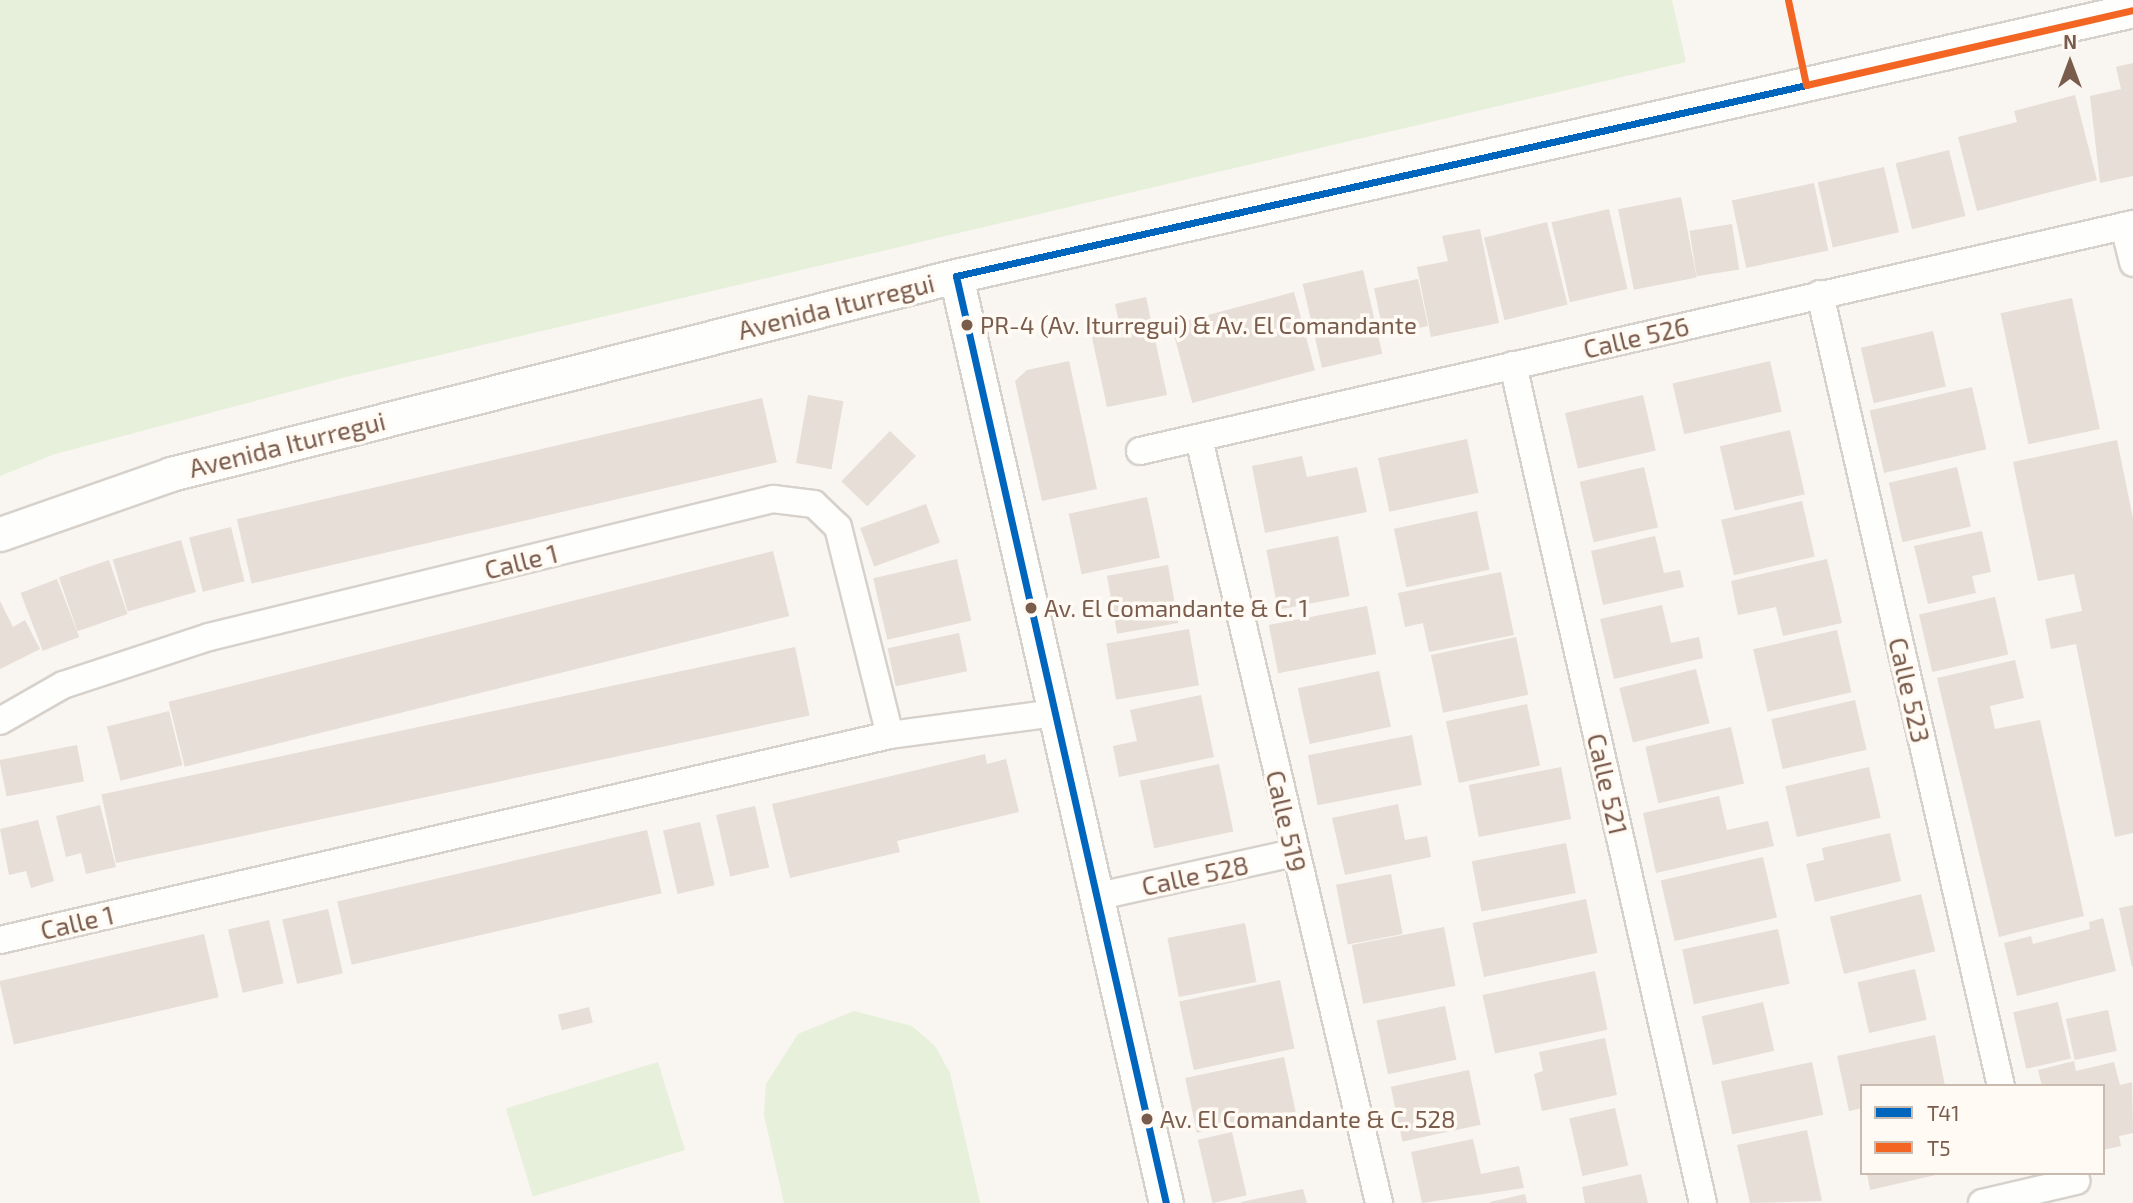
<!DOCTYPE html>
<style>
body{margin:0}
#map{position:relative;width:2133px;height:1203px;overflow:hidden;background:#f9f5f0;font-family:"Exo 2",sans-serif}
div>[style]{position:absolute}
.green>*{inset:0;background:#e7f0db;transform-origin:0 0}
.building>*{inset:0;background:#e6ded7;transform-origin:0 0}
.roads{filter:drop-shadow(2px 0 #d7d1cb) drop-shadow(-2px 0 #d7d1cb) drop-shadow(0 2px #d7d1cb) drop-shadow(0 -2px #d7d1cb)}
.minor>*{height:26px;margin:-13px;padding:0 13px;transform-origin:13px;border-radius:13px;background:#fefefd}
.tertiary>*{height:33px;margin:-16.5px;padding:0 16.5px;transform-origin:16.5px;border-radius:16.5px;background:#fefefd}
.bus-1>*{height:7px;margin:-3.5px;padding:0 3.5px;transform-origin:3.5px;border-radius:3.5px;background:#0065bd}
.bus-2>*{height:7px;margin:-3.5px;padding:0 3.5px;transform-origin:3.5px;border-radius:3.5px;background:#f26522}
.dots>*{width:19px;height:19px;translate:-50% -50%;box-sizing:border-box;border:4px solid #fffaf3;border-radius:50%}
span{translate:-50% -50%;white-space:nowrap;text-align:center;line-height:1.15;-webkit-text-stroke:7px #fffaf3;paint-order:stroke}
.bus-label{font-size:24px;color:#7a5c4d}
.left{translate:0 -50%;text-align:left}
.street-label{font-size:26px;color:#7a5c4d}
.legend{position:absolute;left:1860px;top:1084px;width:245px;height:91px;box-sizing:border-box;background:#fffaf3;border:2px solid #cabbb1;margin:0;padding:9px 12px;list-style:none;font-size:21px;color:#7a5c4d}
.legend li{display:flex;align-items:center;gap:14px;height:35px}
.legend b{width:35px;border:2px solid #cabbb1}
.north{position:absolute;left:2035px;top:28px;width:70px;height:70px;-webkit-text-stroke:5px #fffaf3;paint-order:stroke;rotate:0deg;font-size:19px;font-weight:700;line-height:28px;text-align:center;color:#7a5c4d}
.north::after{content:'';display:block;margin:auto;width:24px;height:32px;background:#7a5c4d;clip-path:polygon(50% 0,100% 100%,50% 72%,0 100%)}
</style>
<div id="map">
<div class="green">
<i style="clip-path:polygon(0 0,1672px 0,1686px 62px,342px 378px,55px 454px,0 476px)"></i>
<i style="clip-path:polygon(854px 1011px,912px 1026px,935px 1046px,950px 1073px,980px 1203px,784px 1203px,764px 1115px,766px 1084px,798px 1034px)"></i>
<i style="left:658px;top:1062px;width:92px;height:159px;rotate:73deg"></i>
</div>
<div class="building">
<i style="clip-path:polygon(2133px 63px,2133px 176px,2100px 183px,2090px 96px,2121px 89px,2116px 67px)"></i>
<i style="clip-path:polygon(2075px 95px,2097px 180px,1977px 211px,1958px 137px,2017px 122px,2014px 111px)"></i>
<i style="left:1949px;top:150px;width:68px;height:55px;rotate:76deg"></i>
<i style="left:1884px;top:167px;width:67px;height:68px;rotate:77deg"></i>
<i style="left:1814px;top:183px;width:69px;height:84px;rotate:78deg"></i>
<i style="left:1681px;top:197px;width:82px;height:64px;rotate:79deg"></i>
<i style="left:1609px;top:209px;width:82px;height:59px;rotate:77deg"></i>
<i style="left:1547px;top:222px;width:85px;height:65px;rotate:76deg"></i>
<i style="left:1732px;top:224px;width:46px;height:43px;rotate:81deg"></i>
<i style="clip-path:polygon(1480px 229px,1499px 323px,1431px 337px,1417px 267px,1448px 261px,1442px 236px)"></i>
<i style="left:1363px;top:270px;width:86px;height:62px;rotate:77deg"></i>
<i style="left:1418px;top:279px;width:48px;height:45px;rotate:78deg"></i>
<i style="left:1294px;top:292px;width:81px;height:127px;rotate:75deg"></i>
<i style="clip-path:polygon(1146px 297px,1167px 395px,1107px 407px,1091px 333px,1120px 327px,1115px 304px)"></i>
<i style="left:2072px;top:298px;width:134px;height:73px;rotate:78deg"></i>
<i style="left:1933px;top:331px;width:57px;height:74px;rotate:77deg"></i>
<i style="clip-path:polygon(1069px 361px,1097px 489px,1042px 501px,1015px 381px,1027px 370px)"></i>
<i style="left:1770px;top:361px;width:52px;height:100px;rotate:77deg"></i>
<i style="left:1972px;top:387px;width:64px;height:105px;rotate:77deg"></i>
<i style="left:808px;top:395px;width:36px;height:69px;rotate:10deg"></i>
<i style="left:1643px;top:395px;width:57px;height:80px;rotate:77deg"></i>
<i style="left:762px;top:398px;width:66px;height:539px;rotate:77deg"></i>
<i style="left:1790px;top:430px;width:66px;height:72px;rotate:77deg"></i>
<i style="left:890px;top:431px;width:36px;height:70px;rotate:44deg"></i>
<i style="left:1467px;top:439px;width:55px;height:91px;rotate:78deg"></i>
<i style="clip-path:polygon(2117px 440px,2133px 518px,2133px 833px,2115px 837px,2076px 644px,2051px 649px,2045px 619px,2082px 611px,2074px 574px,2038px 581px,2013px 462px)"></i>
<i style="clip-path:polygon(1302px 456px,1307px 477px,1357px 467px,1367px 512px,1265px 533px,1252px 466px)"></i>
<i style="left:1644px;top:467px;width:62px;height:66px;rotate:77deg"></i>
<i style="left:1957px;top:467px;width:61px;height:70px;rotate:77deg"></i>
<i style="left:1147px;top:497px;width:62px;height:80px;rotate:78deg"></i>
<i style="left:1802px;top:501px;width:57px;height:83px;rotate:77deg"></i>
<i style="left:926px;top:504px;width:41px;height:70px;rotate:70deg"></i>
<i style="left:1477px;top:511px;width:60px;height:85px;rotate:78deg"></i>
<i style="left:231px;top:527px;width:56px;height:43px;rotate:76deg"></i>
<i style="clip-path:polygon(1982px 531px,1991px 572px,1972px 576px,1976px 593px,1928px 604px,1914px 546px)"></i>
<i style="left:1338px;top:536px;width:61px;height:73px;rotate:79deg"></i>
<i style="clip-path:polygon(1655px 536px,1664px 573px,1680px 570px,1684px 587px,1603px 605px,1591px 551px)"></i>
<i style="left:181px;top:540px;width:54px;height:71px;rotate:74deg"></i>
<i style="left:773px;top:551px;width:67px;height:623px;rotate:76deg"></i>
<i style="left:957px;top:559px;width:63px;height:86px;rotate:77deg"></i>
<i style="clip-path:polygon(1827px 559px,1842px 623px,1783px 636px,1776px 607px,1738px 615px,1731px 581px)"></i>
<i style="left:109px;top:560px;width:57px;height:53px;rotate:71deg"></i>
<i style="left:1168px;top:565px;width:59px;height:62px;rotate:80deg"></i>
<i style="clip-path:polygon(1501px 572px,1514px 635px,1429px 652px,1423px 623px,1405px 627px,1398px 593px)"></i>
<i style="left:57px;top:579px;width:62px;height:39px;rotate:69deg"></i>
<i style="left:1995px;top:597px;width:59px;height:78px;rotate:77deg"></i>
<i style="clip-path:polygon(0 601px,13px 627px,25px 620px,40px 649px,0 669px)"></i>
<i style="clip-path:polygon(1662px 605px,1671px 643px,1699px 637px,1703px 658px,1614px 679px,1600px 619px)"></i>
<i style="left:1367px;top:606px;width:49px;height:100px;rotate:79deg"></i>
<i style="left:1189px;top:629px;width:57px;height:84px;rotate:80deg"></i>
<i style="left:1837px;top:630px;width:64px;height:86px;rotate:77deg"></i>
<i style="left:959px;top:633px;width:39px;height:73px;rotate:78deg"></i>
<i style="left:1516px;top:637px;width:59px;height:87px;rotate:78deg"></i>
<i style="left:795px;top:647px;width:70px;height:709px;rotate:78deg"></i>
<i style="clip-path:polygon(2015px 660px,2024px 698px,1990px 706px,1995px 729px,2040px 720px,2084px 916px,1999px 937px,1937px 678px)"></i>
<i style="left:1696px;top:669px;width:56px;height:79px;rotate:76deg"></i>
<i style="left:1379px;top:671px;width:57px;height:83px;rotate:78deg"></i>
<i style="clip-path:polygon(1201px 695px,1214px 757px,1119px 777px,1113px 746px,1137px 741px,1130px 710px)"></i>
<i style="left:1855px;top:700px;width:51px;height:86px;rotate:77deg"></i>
<i style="left:1527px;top:704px;width:63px;height:83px;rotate:78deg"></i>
<i style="left:169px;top:711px;width:56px;height:64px;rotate:76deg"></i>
<i style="left:1731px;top:727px;width:58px;height:88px;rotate:77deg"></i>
<i style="left:1412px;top:735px;width:51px;height:106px;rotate:79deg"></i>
<i style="left:77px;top:745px;width:37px;height:79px;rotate:79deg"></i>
<i style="clip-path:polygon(985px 754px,987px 764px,1006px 759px,1019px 812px,897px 841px,900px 852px,790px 878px,772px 804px)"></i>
<i style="left:1219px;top:764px;width:69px;height:81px;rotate:78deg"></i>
<i style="left:1561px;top:767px;width:53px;height:94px;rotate:79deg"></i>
<i style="left:1869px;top:767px;width:52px;height:86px;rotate:77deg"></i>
<i style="clip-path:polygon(1719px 796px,1727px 830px,1768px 821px,1774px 846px,1656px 873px,1643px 813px)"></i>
<i style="clip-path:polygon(1398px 804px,1405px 840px,1427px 836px,1431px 857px,1345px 875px,1332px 818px)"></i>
<i style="clip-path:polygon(100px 805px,116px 867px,86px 874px,81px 853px,66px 857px,56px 816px)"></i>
<i style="left:755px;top:806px;width:63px;height:40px;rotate:77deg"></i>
<i style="clip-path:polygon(38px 820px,54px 881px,31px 888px,26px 871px,9px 875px,0 829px)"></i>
<i style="left:700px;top:822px;width:65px;height:38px;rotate:77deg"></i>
<i style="left:647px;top:830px;width:65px;height:318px;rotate:77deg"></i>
<i style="clip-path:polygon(1890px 833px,1901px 881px,1815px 902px,1806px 864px,1824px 860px,1822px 848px)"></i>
<i style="left:1566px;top:843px;width:51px;height:96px;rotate:79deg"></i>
<i style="left:1763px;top:857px;width:62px;height:105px;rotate:77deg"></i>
<i style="left:1391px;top:874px;width:61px;height:56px;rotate:79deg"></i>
<i style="left:1921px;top:894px;width:59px;height:94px;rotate:76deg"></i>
<i style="left:1586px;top:899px;width:55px;height:116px;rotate:78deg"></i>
<i style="clip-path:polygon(2133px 905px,2133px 967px,2132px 967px,2119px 908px)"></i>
<i style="left:328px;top:909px;width:66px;height:47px;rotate:77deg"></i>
<i style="clip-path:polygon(2103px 918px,2116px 971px,2017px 996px,2004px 943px,2031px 936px,2033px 944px,2090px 929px,2089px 922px)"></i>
<i style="left:269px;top:920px;width:65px;height:42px;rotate:77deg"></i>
<i style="left:1245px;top:923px;width:60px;height:79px;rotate:79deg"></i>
<i style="left:1444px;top:927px;width:60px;height:94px;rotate:79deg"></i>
<i style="left:1778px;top:929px;width:56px;height:98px;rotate:78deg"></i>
<i style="left:204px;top:934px;width:65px;height:210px;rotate:77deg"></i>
<i style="left:1915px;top:969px;width:52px;height:59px;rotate:77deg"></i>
<i style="left:1595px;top:971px;width:60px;height:115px;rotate:78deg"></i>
<i style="left:1280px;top:980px;width:70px;height:103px;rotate:78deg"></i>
<i style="left:1763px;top:1002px;width:50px;height:63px;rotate:77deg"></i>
<i style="left:2058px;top:1002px;width:58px;height:46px;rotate:77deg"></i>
<i style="left:1445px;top:1006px;width:55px;height:70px;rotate:78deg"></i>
<i style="left:589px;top:1007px;width:16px;height:32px;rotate:76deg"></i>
<i style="left:2108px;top:1010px;width:42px;height:43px;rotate:78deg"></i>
<i style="clip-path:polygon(1935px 1035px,1945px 1086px,1862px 1086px,1862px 1108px,1849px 1111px,1837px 1056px)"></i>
<i style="clip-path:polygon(1605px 1038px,1617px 1095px,1542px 1111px,1534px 1074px,1543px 1071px,1539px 1052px)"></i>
<i style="left:1284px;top:1057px;width:56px;height:101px;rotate:78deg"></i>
<i style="clip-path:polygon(2074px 1061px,2076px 1071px,2114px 1062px,2120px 1085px,2132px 1082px,2133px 1133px,2119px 1136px,2121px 1146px,2103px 1150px,2103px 1086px,2042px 1086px,2038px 1070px)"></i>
<i style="left:1812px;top:1062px;width:54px;height:93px;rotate:78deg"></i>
<i style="left:1469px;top:1070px;width:56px;height:80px;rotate:78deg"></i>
<i style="left:1615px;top:1108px;width:59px;height:47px;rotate:77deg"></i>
<i style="clip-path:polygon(1807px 1130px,1822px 1201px,1750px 1203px,1737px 1145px)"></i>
<i style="left:1232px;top:1132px;width:65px;height:35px;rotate:77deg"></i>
<i style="clip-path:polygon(1473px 1139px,1481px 1174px,1519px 1166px,1524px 1188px,1422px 1203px,1411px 1152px)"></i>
<i style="clip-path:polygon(1867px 1173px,1940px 1173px,1940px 1174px,1870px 1190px)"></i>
<i style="clip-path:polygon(1641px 1174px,1648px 1203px,1585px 1203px,1582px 1187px)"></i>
<i style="clip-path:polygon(1303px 1189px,1307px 1203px,1242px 1203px,1241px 1202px)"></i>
<i style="clip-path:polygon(1525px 1194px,1527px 1203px,1490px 1203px,1490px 1202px)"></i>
</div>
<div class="roads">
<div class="minor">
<i style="left:2124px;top:226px;width:38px;rotate:76deg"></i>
<i style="left:1820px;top:294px;width:812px;rotate:77.13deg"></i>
<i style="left:1513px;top:365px;width:859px;rotate:77.23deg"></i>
<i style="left:1199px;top:439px;width:785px;rotate:76.74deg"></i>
<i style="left:1140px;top:451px;width:1019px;rotate:-12.88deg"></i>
<i style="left:0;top:721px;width:73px;rotate:-29.7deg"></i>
<i style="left:63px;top:685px;width:154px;rotate:-18.2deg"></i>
<i style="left:209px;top:637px;width:581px;rotate:-13.75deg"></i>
<i style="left:773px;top:499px;width:41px;rotate:7deg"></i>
<i style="left:814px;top:504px;width:33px;rotate:44deg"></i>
<i style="left:838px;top:527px;width:214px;rotate:76deg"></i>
<i style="left:890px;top:735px;width:913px;rotate:167.03deg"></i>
<i style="left:890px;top:735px;width:166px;rotate:-7.6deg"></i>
<i style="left:1095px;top:897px;width:204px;rotate:-12.5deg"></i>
<i style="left:1982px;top:1203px;width:97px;rotate:-13.2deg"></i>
</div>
<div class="tertiary">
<i style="left:956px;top:276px;width:950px;rotate:77.24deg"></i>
<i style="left:0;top:534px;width:181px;rotate:-19.3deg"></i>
<i style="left:171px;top:474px;width:810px;rotate:-14.16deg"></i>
<i style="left:956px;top:276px;width:1207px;rotate:-12.73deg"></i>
</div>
</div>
<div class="bus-1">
<i style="left:956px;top:276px;width:950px;rotate:77.24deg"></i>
<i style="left:956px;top:276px;width:871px;rotate:-12.66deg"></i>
</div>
<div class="bus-2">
<i style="left:1788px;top:0;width:87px;rotate:78deg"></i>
<i style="left:1806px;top:85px;width:335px;rotate:-12.9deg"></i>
</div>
<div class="dots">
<i style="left:967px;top:325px;background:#7a5c4d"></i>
<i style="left:1031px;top:608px;background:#7a5c4d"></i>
<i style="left:1147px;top:1119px;background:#7a5c4d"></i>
</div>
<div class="bus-label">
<span class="left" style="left:980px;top:325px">PR-4 (Av. Iturregui) &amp; Av. El Comandante</span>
<span class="left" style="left:1044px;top:608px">Av. El Comandante &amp; C. 1</span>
<span class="left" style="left:1160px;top:1119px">Av. El Comandante &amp; C. 528</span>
</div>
<div class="street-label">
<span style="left:836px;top:306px;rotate:-14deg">Avenida Iturregui</span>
<span style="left:1636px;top:337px;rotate:-13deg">Calle 526</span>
<span style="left:287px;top:444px;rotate:-14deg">Avenida Iturregui</span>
<span style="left:521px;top:561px;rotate:-14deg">Calle 1</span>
<span style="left:1910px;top:690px;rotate:77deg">Calle 523</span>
<span style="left:1608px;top:784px;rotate:77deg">Calle 521</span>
<span style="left:1287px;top:821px;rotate:77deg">Calle 519</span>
<span style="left:1195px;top:875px;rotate:-12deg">Calle 528</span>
<span style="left:77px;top:922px;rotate:-13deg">Calle 1</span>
</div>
<ul class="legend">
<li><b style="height:9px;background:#0065bd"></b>T41</li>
<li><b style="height:9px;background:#f26522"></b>T5</li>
</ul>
<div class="north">N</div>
</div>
